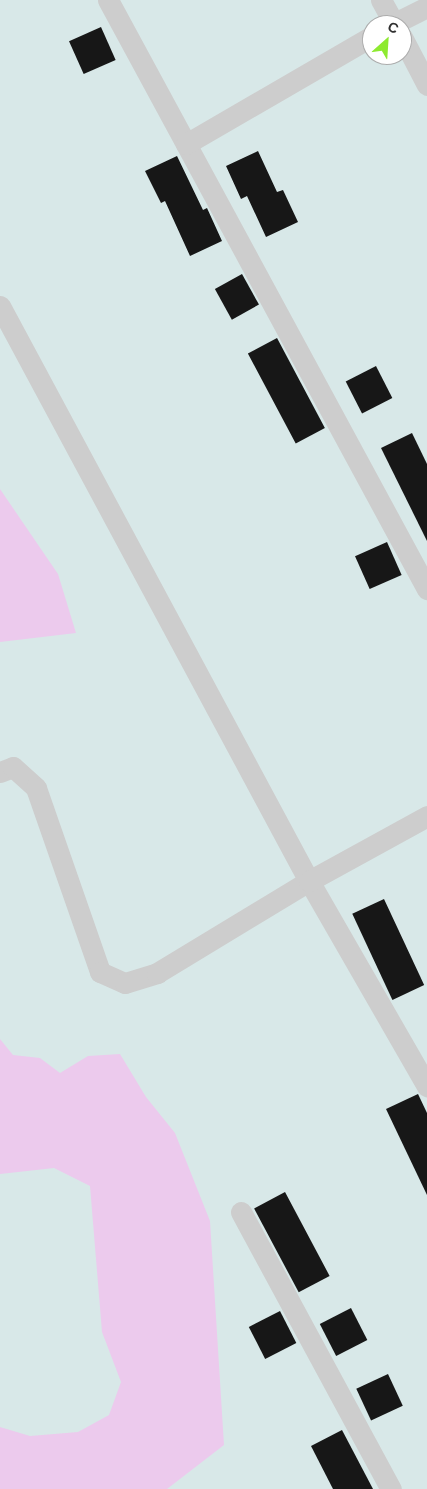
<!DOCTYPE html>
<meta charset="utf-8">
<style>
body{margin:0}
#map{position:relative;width:427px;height:1489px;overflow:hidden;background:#fff;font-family:Arial,sans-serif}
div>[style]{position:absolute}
.green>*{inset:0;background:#d8e8e8}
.water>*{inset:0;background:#eccaed}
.building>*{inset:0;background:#171717;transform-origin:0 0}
.minor>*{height:21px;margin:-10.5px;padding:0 10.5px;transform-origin:10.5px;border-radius:10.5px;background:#cdcdcd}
span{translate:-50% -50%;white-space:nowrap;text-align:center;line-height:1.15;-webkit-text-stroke:5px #fff;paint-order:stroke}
.north{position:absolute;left:362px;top:15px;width:50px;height:50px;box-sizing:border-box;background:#fff;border:1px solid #acacac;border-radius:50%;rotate:26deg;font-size:14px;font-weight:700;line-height:20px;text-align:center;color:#303030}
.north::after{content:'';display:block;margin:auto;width:18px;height:22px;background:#8eea30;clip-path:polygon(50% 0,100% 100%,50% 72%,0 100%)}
</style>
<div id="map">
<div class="green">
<i style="clip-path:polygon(evenodd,0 0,427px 0,427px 1489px,0 1489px,0 0,372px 25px,402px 25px,402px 55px,372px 55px,372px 25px)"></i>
</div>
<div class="water">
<i style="clip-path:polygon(0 489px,58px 574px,76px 633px,0 642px)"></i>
<i style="clip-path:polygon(0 1039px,13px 1055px,40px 1058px,60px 1073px,88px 1056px,120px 1054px,146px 1097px,175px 1133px,210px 1221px,224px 1445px,167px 1489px,0 1489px,0 1427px,30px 1436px,78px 1432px,109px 1415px,121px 1382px,102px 1332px,90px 1186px,54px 1168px,0 1174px)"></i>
</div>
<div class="building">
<i style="left:101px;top:27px;width:36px;height:35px;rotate:66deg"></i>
<i style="clip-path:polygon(258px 151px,277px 192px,283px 190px,298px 222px,266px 237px,247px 196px,241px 199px,226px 166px)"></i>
<i style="clip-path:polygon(177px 156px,203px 210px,207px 208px,222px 241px,190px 256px,165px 201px,161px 203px,145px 171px)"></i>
<i style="left:242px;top:274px;width:35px;height:31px;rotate:61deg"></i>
<i style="left:277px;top:338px;width:102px;height:33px;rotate:62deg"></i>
<i style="left:376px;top:366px;width:36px;height:34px;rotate:63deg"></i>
<i style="clip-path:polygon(412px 433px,427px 464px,427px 541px,381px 448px)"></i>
<i style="left:387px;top:542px;width:36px;height:35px;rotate:66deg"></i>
<i style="left:384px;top:899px;width:95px;height:35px;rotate:65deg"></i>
<i style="clip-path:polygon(418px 1094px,427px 1113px,427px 1195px,386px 1109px)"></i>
<i style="left:285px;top:1192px;width:95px;height:35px;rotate:62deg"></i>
<i style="left:351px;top:1308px;width:36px;height:35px;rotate:63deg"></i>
<i style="left:280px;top:1311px;width:36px;height:35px;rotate:63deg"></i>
<i style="left:388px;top:1374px;width:35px;height:35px;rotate:65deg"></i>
<i style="clip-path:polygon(342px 1430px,373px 1489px,333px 1489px,311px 1446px)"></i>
</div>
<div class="minor">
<i style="left:108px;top:0;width:670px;rotate:61.56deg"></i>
<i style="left:381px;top:0;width:29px;rotate:61deg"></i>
<i style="left:391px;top:25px;width:40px;rotate:-26.6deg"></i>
<i style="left:402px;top:37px;width:54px;rotate:62.5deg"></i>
<i style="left:186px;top:144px;width:215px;rotate:-30.1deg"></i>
<i style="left:0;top:306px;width:653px;rotate:61.75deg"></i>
<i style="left:309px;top:881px;width:237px;rotate:60.1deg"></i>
<i style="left:0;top:772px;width:14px;rotate:-21deg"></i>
<i style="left:13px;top:767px;width:31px;rotate:42deg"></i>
<i style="left:36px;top:788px;width:195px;rotate:70.8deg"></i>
<i style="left:100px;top:972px;width:27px;rotate:24deg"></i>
<i style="left:125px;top:983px;width:34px;rotate:-17deg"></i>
<i style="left:157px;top:973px;width:178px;rotate:-31.2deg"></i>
<i style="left:309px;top:881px;width:135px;rotate:-28.8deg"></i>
<i style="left:241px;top:1212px;width:315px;rotate:61.6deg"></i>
</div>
<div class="north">С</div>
</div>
